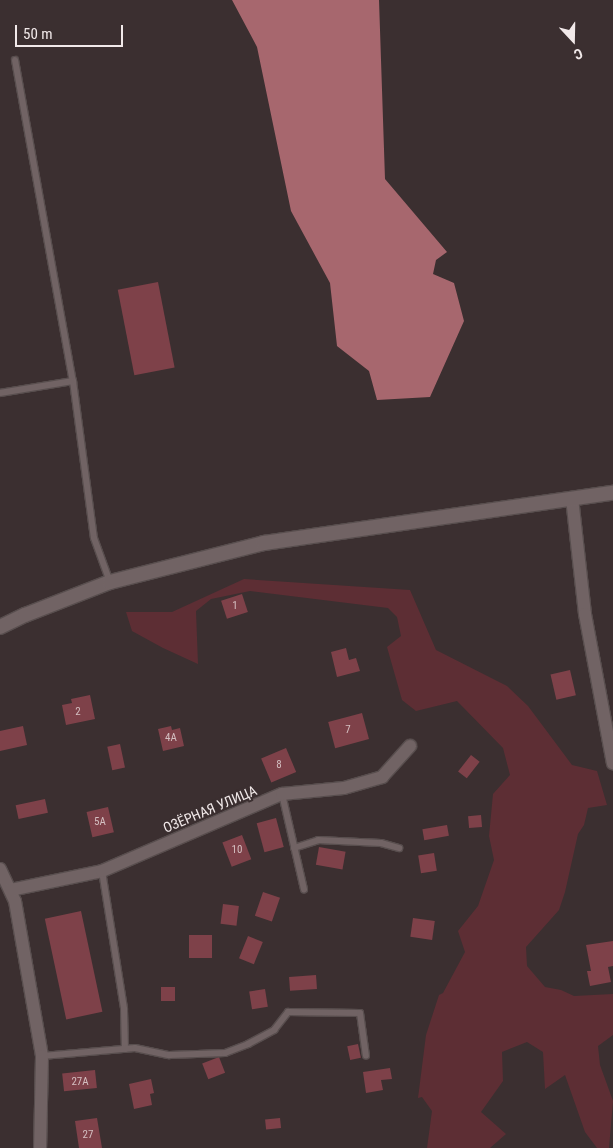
<!DOCTYPE html>
<meta charset="utf-8">
<style>
body{margin:0}
#map{position:relative;width:613px;height:1148px;overflow:hidden;background:#3b2f30;font-family:"Roboto Condensed",sans-serif}
div>[style]{position:absolute}
.green>*{inset:0;background:#5d2e34}
.water>*{inset:0;background:#a7676e}
.building>*{inset:0;background:#7e4149;transform-origin:0 0}
.roads{filter:drop-shadow(1px 0 #584e4e) drop-shadow(-1px 0 #584e4e) drop-shadow(0 1px #584e4e) drop-shadow(0 -1px #584e4e)}
.service>*{height:6px;margin:-3px;padding:0 3px;transform-origin:3px;border-radius:3px;background:#716364}
.minor>*{height:12px;margin:-6px;padding:0 6px;transform-origin:6px;border-radius:6px;background:#716364}
.tertiary>*{height:14px;margin:-7px;padding:0 7px;transform-origin:7px;border-radius:7px;background:#716364}
span{translate:-50% -50%;white-space:nowrap;text-align:center;line-height:1.15;-webkit-text-stroke:4px #3b2f30;paint-order:stroke}
.number-label{font-size:11px;color:#d4bfc1}
.number-label span{-webkit-text-stroke-width:0}
.street-label{font-size:14px;color:#f1e9e9}
.north{position:absolute;left:548px;top:15px;width:50px;height:50px;-webkit-text-stroke:4px #3b2f30;paint-order:stroke;rotate:159deg;font-size:14px;font-weight:700;line-height:20px;text-align:center;color:#f1e9e9}
.north::after{content:'';display:block;margin:auto;width:18px;height:22px;background:#f1e9e9;clip-path:polygon(50% 0,100% 100%,50% 72%,0 100%)}
.scale{position:absolute;left:15px;top:25px;width:108px;height:22px;box-sizing:border-box;border:2px solid #f1e9e9;border-top:0;padding-left:6px;font-size:15px;line-height:18px;white-space:nowrap;color:#f1e9e9;-webkit-text-stroke:4px #3b2f30;paint-order:stroke}
</style>
<div id="map">
<div class="green">
<i style="clip-path:polygon(244px 579px,410px 590px,436px 650px,507px 686px,528px 706px,572px 765px,597px 771px,607px 805px,588px 808px,584px 825px,578px 834px,565px 892px,559px 910px,526px 947px,527px 966px,545px 987px,561px 990px,574px 996px,613px 994px,613px 1035px,598px 1046px,600px 1065px,613px 1101px,609px 1148px,597px 1148px,585px 1132px,565px 1075px,545px 1089px,543px 1052px,527px 1042px,502px 1052px,503px 1081px,481px 1112px,506px 1134px,490px 1148px,427px 1148px,432px 1111px,422px 1097px,418px 1098px,426px 1035px,439px 995px,443px 993px,465px 952px,458px 931px,478px 906px,494px 860px,489px 836px,493px 794px,510px 775px,503px 748px,457px 701px,416px 711px,402px 700px,387px 647px,401px 636px,397px 617px,388px 608px,250px 591px,211px 599px,196px 611px,198px 664px,163px 648px,132px 631px,126px 612px,172px 612px)"></i>
</div>
<div class="water">
<i style="clip-path:polygon(232px 0,379px 0,385px 179px,447px 252px,436px 260px,433px 274px,454px 283px,464px 321px,430px 397px,377px 400px,369px 371px,337px 346px,330px 283px,291px 211px,257px 47px)"></i>
</div>
<div class="building">
<i style="left:158px;top:282px;width:87px;height:41px;rotate:79deg"></i>
<i style="left:242px;top:594px;width:19px;height:22px;rotate:72deg"></i>
<i style="clip-path:polygon(346px 648px,349px 660px,356px 658px,360px 671px,337px 677px,331px 652px)"></i>
<i style="left:570px;top:670px;width:26px;height:20px;rotate:77deg"></i>
<i style="clip-path:polygon(90px 695px,95px 719px,66px 725px,62px 705px,72px 703px,71px 699px)"></i>
<i style="left:362px;top:713px;width:27px;height:35px;rotate:75deg"></i>
<i style="clip-path:polygon(23px 726px,27px 745px,0 751px,0 731px)"></i>
<i style="clip-path:polygon(171px 726px,172px 730px,180px 728px,184px 746px,163px 751px,158px 729px)"></i>
<i style="left:120px;top:744px;width:24px;height:13px;rotate:78deg"></i>
<i style="left:286px;top:748px;width:26px;height:27px;rotate:67deg"></i>
<i style="left:471px;top:755px;width:11px;height:21px;rotate:38deg"></i>
<i style="left:45px;top:799px;width:14px;height:30px;rotate:78deg"></i>
<i style="left:108px;top:807px;width:26px;height:22px;rotate:77deg"></i>
<i style="left:481px;top:815px;width:12px;height:13px;rotate:85deg"></i>
<i style="left:276px;top:818px;width:30px;height:20px;rotate:75deg"></i>
<i style="left:447px;top:825px;width:11px;height:25px;rotate:80deg"></i>
<i style="left:242px;top:835px;width:26px;height:21px;rotate:69deg"></i>
<i style="left:319px;top:847px;width:27px;height:18px;rotate:10deg"></i>
<i style="left:434px;top:853px;width:18px;height:16px;rotate:81deg"></i>
<i style="left:263px;top:892px;width:18px;height:25px;rotate:19deg"></i>
<i style="left:223px;top:904px;width:16px;height:20px;rotate:7deg"></i>
<i style="left:81px;top:911px;width:103px;height:37px;rotate:78deg"></i>
<i style="left:413px;top:918px;width:22px;height:19px;rotate:8deg"></i>
<i style="left:212px;top:935px;width:23px;height:23px;rotate:90deg"></i>
<i style="left:248px;top:936px;width:16px;height:24px;rotate:22deg"></i>
<i style="clip-path:polygon(613px 941px,613px 966px,608px 967px,611px 982px,590px 986px,587px 971px,591px 971px,586px 945px)"></i>
<i style="left:316px;top:975px;width:14px;height:27px;rotate:86deg"></i>
<i style="left:161px;top:987px;width:14px;height:14px"></i>
<i style="left:265px;top:989px;width:18px;height:16px;rotate:81deg"></i>
<i style="left:358px;top:1044px;width:14px;height:11px;rotate:78deg"></i>
<i style="left:219px;top:1057px;width:17px;height:18px;rotate:69deg"></i>
<i style="clip-path:polygon(390px 1068px,392px 1079px,381px 1080px,383px 1090px,366px 1093px,363px 1072px)"></i>
<i style="left:95px;top:1070px;width:18px;height:33px;rotate:84deg"></i>
<i style="clip-path:polygon(151px 1079px,154px 1093px,150px 1094px,152px 1105px,134px 1109px,129px 1084px)"></i>
<i style="clip-path:polygon(97px 1118px,102px 1148px,79px 1148px,75px 1121px)"></i>
<i style="left:280px;top:1118px;width:10px;height:15px;rotate:84deg"></i>
</div>
<div class="roads">
<div class="service">
<i style="left:15px;top:60px;width:326px;rotate:79.8deg"></i>
<i style="left:73px;top:381px;width:158px;rotate:82.4deg"></i>
<i style="left:94px;top:538px;width:47px;rotate:70deg"></i>
<i style="left:0;top:393px;width:74px;rotate:-9.3deg"></i>
<i style="left:282px;top:794px;width:98px;rotate:77deg"></i>
<i style="left:294px;top:848px;width:25px;rotate:-18deg"></i>
<i style="left:318px;top:840px;width:63px;rotate:2.7deg"></i>
<i style="left:381px;top:843px;width:19px;rotate:16deg"></i>
<i style="left:102px;top:871px;width:140px;rotate:80.9deg"></i>
<i style="left:124px;top:1009px;width:40px;rotate:88.6deg"></i>
<i style="left:42px;top:1056px;width:93px;rotate:-4.9deg"></i>
<i style="left:135px;top:1048px;width:35px;rotate:12deg"></i>
<i style="left:169px;top:1055px;width:56px;rotate:-2deg"></i>
<i style="left:225px;top:1053px;width:25px;rotate:-21deg"></i>
<i style="left:248px;top:1044px;width:30px;rotate:-28deg"></i>
<i style="left:274px;top:1030px;width:23px;rotate:-52deg"></i>
<i style="left:288px;top:1012px;width:72px;rotate:0.8deg"></i>
<i style="left:360px;top:1013px;width:43px;rotate:82.1deg"></i>
</div>
<div class="minor">
<i style="left:572px;top:498px;width:117px;rotate:83.6deg"></i>
<i style="left:585px;top:614px;width:152px;rotate:79.4deg"></i>
<i style="left:0;top:869px;width:35px;rotate:65deg"></i>
<i style="left:15px;top:901px;width:157px;rotate:80.1deg"></i>
<i style="left:42px;top:1056px;width:92px;rotate:91.2deg"></i>
<i style="left:11px;top:890px;width:93px;rotate:-11.8deg"></i>
<i style="left:102px;top:871px;width:196px;rotate:-23.2deg"></i>
<i style="left:282px;top:794px;width:62px;rotate:-5.5deg"></i>
<i style="left:344px;top:788px;width:40px;rotate:-16deg"></i>
<i style="left:382px;top:777px;width:42px;rotate:-47.9deg"></i>
</div>
<div class="tertiary">
<i style="left:0;top:627px;width:28px;rotate:-26deg"></i>
<i style="left:25px;top:615px;width:91px;rotate:-21.2deg"></i>
<i style="left:110px;top:582px;width:159px;rotate:-14.2deg"></i>
<i style="left:264px;top:543px;width:353px;rotate:-8.2deg"></i>
</div>
</div>
<div class="number-label">
<span style="left:235px;top:606px">1</span>
<span style="left:78px;top:712px">2</span>
<span style="left:348px;top:730px">7</span>
<span style="left:171px;top:738px">4А</span>
<span style="left:279px;top:765px">8</span>
<span style="left:100px;top:822px">5А</span>
<span style="left:237px;top:850px">10</span>
<span style="left:80px;top:1082px">27А</span>
<span style="left:88px;top:1135px">27</span>
</div>
<div class="street-label">
<span style="left:210px;top:809px;rotate:-23deg">ОЗЁРНАЯ УЛИЦА</span>
</div>
<div class="north">С</div>
<div class="scale">50 m</div>
</div>
